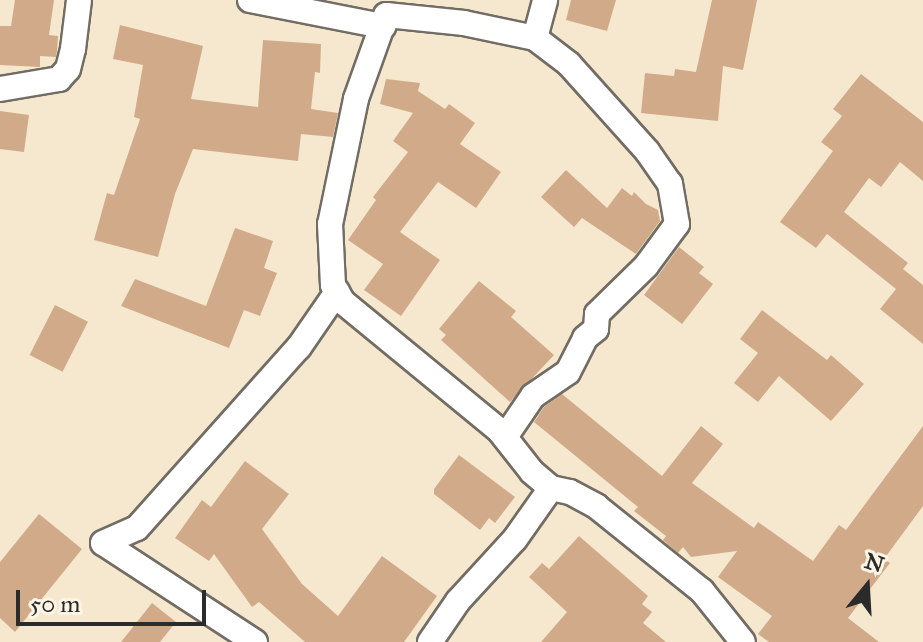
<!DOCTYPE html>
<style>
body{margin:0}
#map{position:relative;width:923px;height:642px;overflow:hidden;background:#f6e8cf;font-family:"IM FELL Great Primer",serif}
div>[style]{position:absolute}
.building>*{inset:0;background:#d1ab89;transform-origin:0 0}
.roads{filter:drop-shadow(2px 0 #726d64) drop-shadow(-2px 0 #726d64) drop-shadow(0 2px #726d64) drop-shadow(0 -2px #726d64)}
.street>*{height:24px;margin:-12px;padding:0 12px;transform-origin:12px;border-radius:12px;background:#fff}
span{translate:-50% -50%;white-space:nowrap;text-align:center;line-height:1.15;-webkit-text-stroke:8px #fcf5e5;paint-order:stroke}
.north{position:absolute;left:827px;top:546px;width:80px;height:80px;-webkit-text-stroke:6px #fcf5e5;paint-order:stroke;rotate:18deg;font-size:22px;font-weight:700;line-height:32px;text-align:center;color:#2b2b2b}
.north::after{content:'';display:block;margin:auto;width:28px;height:36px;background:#2b2b2b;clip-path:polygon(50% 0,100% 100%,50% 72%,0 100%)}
.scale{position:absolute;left:16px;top:590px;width:190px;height:36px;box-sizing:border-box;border:4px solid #2b2b2b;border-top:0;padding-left:10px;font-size:24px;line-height:28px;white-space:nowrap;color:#2b2b2b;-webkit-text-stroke:6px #fcf5e5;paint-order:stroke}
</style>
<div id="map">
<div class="building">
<i style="clip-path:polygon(15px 0,54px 0,49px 35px,58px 36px,57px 51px,56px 57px,40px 56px,40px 67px,0 65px,0 26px,11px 26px)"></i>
<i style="clip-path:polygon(571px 0,616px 0,607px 31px,566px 20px)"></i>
<i style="clip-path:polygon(712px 0,757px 0,743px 70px,723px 66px,718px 121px,641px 113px,645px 73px,674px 76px,675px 69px,696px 72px)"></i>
<i style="clip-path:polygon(120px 25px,203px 46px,191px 99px,258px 107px,263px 40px,321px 44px,320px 73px,315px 72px,311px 109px,338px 113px,333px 137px,301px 134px,298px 161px,193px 149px,175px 194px,158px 257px,94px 240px,107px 193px,114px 195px,140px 119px,134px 117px,143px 65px,113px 59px)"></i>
<i style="clip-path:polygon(861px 74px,923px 122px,923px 181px,900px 162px,881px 187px,869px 178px,844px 212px,908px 263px,903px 269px,923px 285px,923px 344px,880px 309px,896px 289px,827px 234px,816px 248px,780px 222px,833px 151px,821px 142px,842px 116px,833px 109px)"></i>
<i style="clip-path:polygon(386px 79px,420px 83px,418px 91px,445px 109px,449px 104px,475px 123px,460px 144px,501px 172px,476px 208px,438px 182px,400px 232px,440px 260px,401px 316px,364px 290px,383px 264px,348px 240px,376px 200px,373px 197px,408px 152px,393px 141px,413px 113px,380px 104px)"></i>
<i style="clip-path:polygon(0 111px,29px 115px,24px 152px,0 149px)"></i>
<i style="clip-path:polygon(566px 170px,607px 208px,622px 188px,632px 196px,634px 192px,646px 204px,658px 210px,660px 221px,636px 254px,582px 218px,574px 227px,541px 197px)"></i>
<i style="clip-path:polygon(235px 228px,273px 241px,264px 268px,277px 273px,260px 316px,244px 310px,229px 348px,121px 306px,135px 279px,206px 306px)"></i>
<i style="clip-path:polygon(679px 247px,704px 267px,699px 273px,713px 284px,682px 324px,644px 295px)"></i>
<i style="clip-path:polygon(479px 281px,516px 311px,511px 317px,554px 355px,510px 402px,441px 340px,446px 335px,439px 329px)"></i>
<i style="left:55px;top:305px;width:37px;height:56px;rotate:27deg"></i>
<i style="clip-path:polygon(762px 310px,827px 360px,831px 355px,864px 384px,831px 421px,779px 376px,758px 402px,734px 383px,758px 353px,740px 339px)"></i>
<i style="clip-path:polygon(562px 394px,662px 476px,701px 426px,723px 444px,692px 483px,754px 528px,758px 522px,813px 561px,839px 525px,846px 530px,923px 426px,923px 506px,884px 559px,890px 563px,848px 618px,879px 642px,769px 642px,758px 634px,772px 616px,718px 577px,737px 551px,691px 557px,683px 547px,678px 553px,663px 540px,666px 536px,634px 511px,638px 507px,534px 422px,544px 407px)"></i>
<i style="clip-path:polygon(459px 455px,515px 497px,495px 523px,489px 518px,480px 530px,434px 494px,434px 489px)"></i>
<i style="clip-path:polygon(245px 461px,289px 494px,262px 529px,302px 584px,338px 616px,382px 556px,437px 596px,404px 642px,305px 642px,259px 602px,252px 607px,214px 554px,209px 561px,175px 538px,202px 500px,211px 507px)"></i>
<i style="clip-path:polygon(39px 514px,82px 549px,15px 632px,0 618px,0 562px)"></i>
<i style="clip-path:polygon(579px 536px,648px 596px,642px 604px,652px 612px,643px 623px,666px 642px,541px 642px,567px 612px,529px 577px,542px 563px,549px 569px)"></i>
<i style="clip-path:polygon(152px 603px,176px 622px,160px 642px,121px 642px)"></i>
</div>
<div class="roads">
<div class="street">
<i style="left:250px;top:0;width:136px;rotate:11.1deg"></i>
<i style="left:535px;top:38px;width:73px;rotate:-168.1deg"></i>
<i style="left:464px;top:23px;width:78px;rotate:-174.1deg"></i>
<i style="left:386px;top:15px;width:89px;rotate:109.7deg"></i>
<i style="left:356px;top:99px;width:128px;rotate:101.7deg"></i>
<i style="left:330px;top:224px;width:61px;rotate:87.2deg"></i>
<i style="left:333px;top:285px;width:20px;rotate:60deg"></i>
<i style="left:343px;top:302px;width:202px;rotate:39.4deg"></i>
<i style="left:499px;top:430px;width:53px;rotate:51.8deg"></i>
<i style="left:532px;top:472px;width:25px;rotate:40deg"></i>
<i style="left:551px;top:488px;width:19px;rotate:12deg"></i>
<i style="left:570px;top:492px;width:30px;rotate:28deg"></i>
<i style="left:596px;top:506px;width:136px;rotate:38.7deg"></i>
<i style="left:702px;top:591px;width:65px;rotate:51.2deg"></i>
<i style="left:0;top:89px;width:60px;rotate:-9.6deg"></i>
<i style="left:59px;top:79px;width:13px;rotate:-48deg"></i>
<i style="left:68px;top:69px;width:21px;rotate:-76deg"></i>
<i style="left:73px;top:49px;width:49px;rotate:-83deg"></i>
<i style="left:505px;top:437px;width:50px;rotate:-55.7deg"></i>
<i style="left:533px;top:396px;width:42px;rotate:-34.4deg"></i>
<i style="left:568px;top:372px;width:38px;rotate:-63deg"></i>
<i style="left:585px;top:338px;width:14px;rotate:-39deg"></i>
<i style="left:596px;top:329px;width:15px;rotate:-86deg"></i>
<i style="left:597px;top:314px;width:69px;rotate:-44.4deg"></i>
<i style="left:646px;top:266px;width:52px;rotate:-53.6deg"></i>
<i style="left:677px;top:224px;width:41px;rotate:-99.9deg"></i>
<i style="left:670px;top:184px;width:40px;rotate:-124.9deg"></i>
<i style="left:647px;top:151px;width:117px;rotate:-131.9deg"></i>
<i style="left:569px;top:64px;width:43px;rotate:-142.6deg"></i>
<i style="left:535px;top:38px;width:39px;rotate:-75deg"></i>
<i style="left:255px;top:642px;width:181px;rotate:-146.9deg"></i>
<i style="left:103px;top:543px;width:37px;rotate:-24deg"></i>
<i style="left:137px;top:528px;width:243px;rotate:-48.2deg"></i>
<i style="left:299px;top:347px;width:67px;rotate:-55.4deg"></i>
<i style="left:430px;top:642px;width:50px;rotate:-55.7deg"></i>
<i style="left:458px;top:601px;width:84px;rotate:-47.4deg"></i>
<i style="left:515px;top:539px;width:62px;rotate:-54.8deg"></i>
</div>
</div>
<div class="north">N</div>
<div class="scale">50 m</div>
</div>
